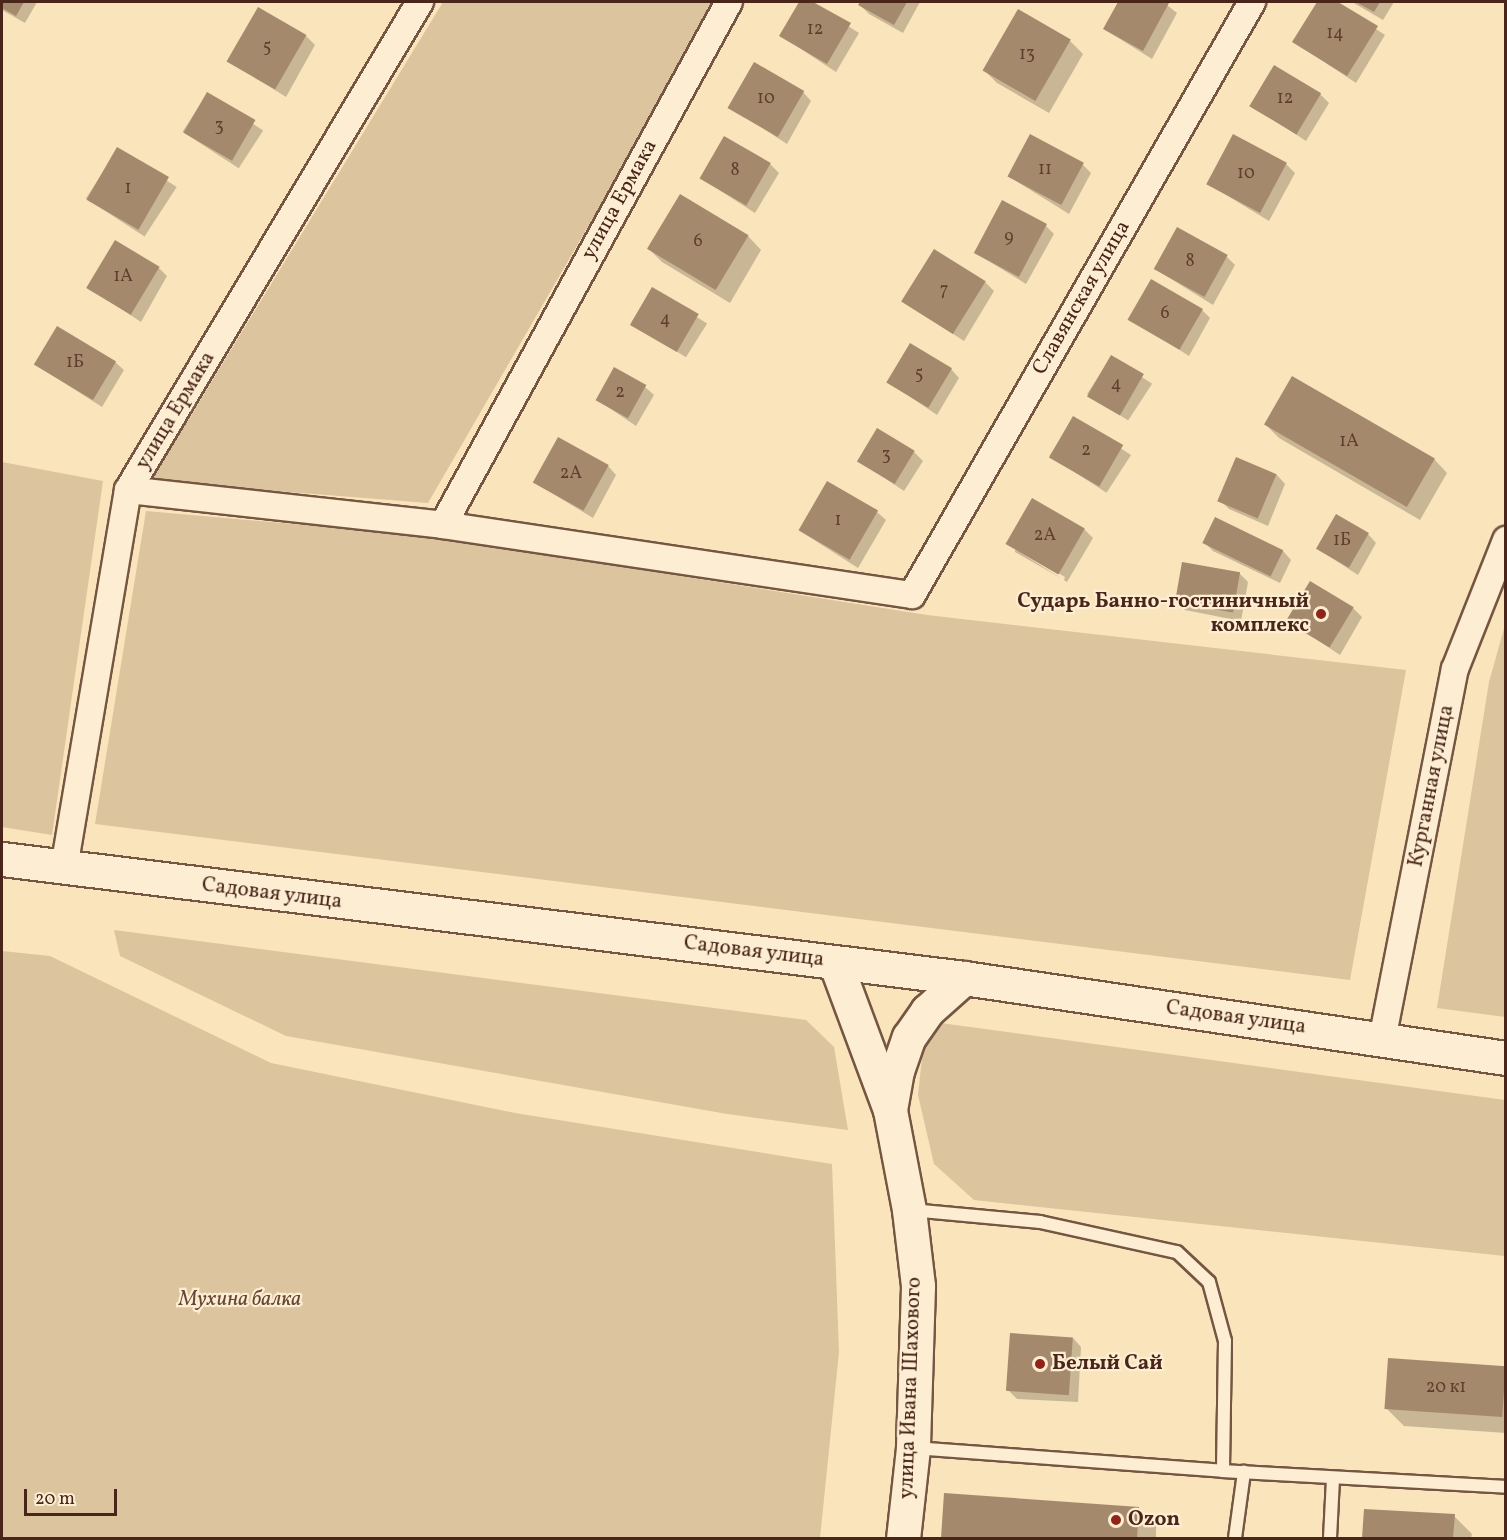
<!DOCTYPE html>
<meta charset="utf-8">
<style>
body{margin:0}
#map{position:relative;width:1507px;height:1540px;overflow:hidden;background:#fae4bb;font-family:Vollkorn,serif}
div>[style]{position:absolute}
.green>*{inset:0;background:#dcc49f}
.shadow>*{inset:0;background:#0003;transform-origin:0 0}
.building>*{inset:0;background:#a5896d;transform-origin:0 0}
.roads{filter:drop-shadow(2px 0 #755642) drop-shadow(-2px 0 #755642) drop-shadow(0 2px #755642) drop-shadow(0 -2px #755642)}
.service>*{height:12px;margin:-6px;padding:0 6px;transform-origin:6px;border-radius:6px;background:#fcedd3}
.minor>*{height:26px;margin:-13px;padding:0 13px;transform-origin:13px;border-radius:13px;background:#fcedd3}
.secondary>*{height:33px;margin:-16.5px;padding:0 16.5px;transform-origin:16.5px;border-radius:16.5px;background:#fcedd3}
.dots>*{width:16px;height:16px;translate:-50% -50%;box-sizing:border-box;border:3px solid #fcedd3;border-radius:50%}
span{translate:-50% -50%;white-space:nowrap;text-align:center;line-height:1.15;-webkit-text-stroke:4.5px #fcedd3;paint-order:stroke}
.number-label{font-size:18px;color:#603f2e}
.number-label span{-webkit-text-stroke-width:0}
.street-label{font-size:21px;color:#492619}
.poi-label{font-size:21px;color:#492619;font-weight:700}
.right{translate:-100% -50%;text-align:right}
.left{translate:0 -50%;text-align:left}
.park-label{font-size:21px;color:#664634;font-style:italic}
.frame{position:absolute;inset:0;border:3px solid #492619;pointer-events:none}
.scale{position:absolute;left:24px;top:1489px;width:93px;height:27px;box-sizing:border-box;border:3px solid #492619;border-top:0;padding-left:8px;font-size:18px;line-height:21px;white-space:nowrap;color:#492619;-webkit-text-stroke:4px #fcedd3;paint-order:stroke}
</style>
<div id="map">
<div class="green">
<i style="clip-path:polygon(443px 2px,718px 2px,428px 503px,151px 481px)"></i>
<i style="clip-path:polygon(2px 462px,103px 481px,52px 835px,2px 827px)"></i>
<i style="clip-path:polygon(146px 511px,428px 536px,927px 615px,1406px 670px,1350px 980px,95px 824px)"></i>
<i style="clip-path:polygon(1505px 625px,1505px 1017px,1437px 1008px,1489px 682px)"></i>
<i style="clip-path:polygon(114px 930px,806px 1020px,834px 1047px,848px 1130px,727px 1114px,286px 1036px,120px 956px)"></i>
<i style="clip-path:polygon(2px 951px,50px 956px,271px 1063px,515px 1113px,832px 1164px,839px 1352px,820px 1538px,2px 1538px)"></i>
<i style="clip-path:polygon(926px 1021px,1505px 1100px,1505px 1256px,974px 1200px,934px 1164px,918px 1095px)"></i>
</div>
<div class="shadow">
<i style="clip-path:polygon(2px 2px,37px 2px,25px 23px,2px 10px)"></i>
<i style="clip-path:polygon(801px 2px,810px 2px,859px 33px,836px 72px,781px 36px)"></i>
<i style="clip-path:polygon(862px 2px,920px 2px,903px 33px,869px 14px,860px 5px)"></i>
<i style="clip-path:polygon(1120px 2px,1163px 2px,1177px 13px,1152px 59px,1104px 29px)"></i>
<i style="clip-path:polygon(1318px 2px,1335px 2px,1385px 35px,1356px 83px,1294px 42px)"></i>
<i style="clip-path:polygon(1352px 2px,1394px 2px,1383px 20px)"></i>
<i style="clip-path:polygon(306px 36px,315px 45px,286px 97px,229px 61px)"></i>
<i style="clip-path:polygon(1070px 41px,1083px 54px,1049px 113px,997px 83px,984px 70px)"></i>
<i style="clip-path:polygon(803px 92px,811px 101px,787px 144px,730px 107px)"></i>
<i style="left:207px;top:94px;width:67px;height:45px;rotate:33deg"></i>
<i style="clip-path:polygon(1320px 94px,1329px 103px,1306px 141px,1251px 105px)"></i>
<i style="left:118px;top:149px;width:70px;height:59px;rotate:33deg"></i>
<i style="clip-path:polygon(770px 164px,779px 173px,755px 213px,702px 179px)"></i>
<i style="clip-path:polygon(1286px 164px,1295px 173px,1269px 221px,1208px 184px)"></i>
<i style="clip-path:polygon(1083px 165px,1091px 173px,1069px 214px,1008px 176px)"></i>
<i style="clip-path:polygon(1046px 226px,1054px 234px,1026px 284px,974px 252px)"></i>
<i style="clip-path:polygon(748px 236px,761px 250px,730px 303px,662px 262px,649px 249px)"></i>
<i style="clip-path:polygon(1227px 257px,1235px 265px,1213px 305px,1155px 269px)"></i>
<i style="clip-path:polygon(159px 268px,167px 276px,141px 322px,89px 288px)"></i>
<i style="clip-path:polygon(985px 282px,994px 291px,964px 341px,904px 302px)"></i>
<i style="left:652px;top:289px;width:65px;height:40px;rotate:32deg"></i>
<i style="clip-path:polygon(1202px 310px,1210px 318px,1189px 356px,1129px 318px)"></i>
<i style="left:1111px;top:357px;width:49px;height:44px;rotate:33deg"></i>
<i style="clip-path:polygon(115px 362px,124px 370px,102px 407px,36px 365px)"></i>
<i style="clip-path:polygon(951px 369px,959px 378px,937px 415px,888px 382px)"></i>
<i style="clip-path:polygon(645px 387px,654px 395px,636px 426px,596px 399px)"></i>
<i style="left:1074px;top:418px;width:68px;height:45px;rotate:33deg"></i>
<i style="clip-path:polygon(1266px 425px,1434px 459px,1447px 473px,1420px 520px,1279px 438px)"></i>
<i style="clip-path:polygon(914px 452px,923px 461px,904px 491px,859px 461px)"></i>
<i style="clip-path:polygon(1237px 459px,1277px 475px,1285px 484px,1268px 526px,1229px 509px,1220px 500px)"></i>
<i style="clip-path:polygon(608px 466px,616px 475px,593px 518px,535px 483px)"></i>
<i style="clip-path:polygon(877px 512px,886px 520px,858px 568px,800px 531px)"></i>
<i style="clip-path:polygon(evenodd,1084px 529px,1093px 538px,1067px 582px,1007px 544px,1084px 529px,1015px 548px,1065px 577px,1064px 580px,1015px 552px,1015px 548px)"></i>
<i style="clip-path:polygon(1368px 534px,1376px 543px,1358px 575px,1318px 549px)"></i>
<i style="clip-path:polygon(1204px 542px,1283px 551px,1291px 560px,1280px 583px,1213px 551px)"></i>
<i style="clip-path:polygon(1240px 574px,1248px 582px,1241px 621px,1185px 610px,1177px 602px)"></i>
<i style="clip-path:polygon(1353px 608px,1362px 617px,1340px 655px,1289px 621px)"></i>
<i style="clip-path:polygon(1073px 1338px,1081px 1347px,1078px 1402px,1017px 1399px,1008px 1390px)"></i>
<i style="clip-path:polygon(1506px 1369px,1506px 1433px,1404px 1426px,1386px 1408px)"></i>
<i style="clip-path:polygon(945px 1495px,1139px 1508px,1156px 1526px,1156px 1538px,943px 1538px)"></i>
<i style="clip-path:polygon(1365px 1510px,1454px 1516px,1472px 1534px,1471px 1538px,1364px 1538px)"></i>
</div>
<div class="building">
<i style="clip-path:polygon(2px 2px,24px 2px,16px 16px,2px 8px)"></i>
<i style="clip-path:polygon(799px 2px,813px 2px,851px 23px,827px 64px,779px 36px)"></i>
<i style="clip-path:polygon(860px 2px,907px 2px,894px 25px,858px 5px)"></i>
<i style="clip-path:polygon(1118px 2px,1169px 3px,1143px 51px,1103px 29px)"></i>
<i style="clip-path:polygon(1317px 2px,1338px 2px,1378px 26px,1347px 76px,1292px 42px)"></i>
<i style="clip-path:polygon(1356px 2px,1380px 2px,1374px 12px)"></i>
<i style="left:258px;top:7px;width:56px;height:63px;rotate:30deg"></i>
<i style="left:1018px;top:9px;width:61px;height:71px;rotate:30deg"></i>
<i style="left:754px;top:62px;width:58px;height:53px;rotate:30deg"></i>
<i style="left:1274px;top:65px;width:55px;height:48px;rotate:31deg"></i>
<i style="left:207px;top:92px;width:56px;height:47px;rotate:30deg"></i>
<i style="left:1030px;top:134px;width:61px;height:48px;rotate:28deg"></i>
<i style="left:1233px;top:134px;width:61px;height:57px;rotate:28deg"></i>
<i style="left:724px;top:136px;width:54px;height:49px;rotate:30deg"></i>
<i style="left:117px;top:147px;width:60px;height:61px;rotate:30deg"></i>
<i style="left:680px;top:194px;width:80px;height:64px;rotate:31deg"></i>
<i style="left:1002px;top:200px;width:51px;height:60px;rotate:28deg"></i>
<i style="left:1177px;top:227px;width:58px;height:48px;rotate:29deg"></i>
<i style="left:115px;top:240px;width:52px;height:56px;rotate:31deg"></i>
<i style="left:934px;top:249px;width:61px;height:62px;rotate:32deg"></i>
<i style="left:1151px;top:279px;width:60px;height:47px;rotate:30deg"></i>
<i style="left:652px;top:287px;width:54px;height:44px;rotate:30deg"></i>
<i style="left:57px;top:326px;width:69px;height:45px;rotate:31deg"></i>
<i style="left:910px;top:343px;width:49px;height:46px;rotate:31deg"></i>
<i style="left:1111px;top:355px;width:38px;height:48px;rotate:30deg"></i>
<i style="left:614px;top:367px;width:37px;height:38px;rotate:29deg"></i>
<i style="left:1292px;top:376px;width:165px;height:56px;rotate:30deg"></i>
<i style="left:1073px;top:416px;width:58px;height:48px;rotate:30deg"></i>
<i style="left:877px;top:428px;width:44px;height:39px;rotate:31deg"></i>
<i style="left:558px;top:437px;width:58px;height:52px;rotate:29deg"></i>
<i style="left:1236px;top:457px;width:44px;height:48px;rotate:23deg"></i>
<i style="left:827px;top:481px;width:59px;height:57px;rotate:30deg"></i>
<i style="left:1032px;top:498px;width:61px;height:53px;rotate:30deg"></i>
<i style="left:1336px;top:514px;width:38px;height:40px;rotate:30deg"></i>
<i style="left:1215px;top:517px;width:76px;height:29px;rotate:26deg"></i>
<i style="left:1182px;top:562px;width:59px;height:41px;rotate:10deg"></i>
<i style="left:1310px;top:581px;width:51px;height:47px;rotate:31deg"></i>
<i style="left:1010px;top:1333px;width:63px;height:58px;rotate:4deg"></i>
<i style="left:1388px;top:1358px;width:118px;height:51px;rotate:4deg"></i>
<i style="clip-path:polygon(944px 1493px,1139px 1507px,1137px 1538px,941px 1538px)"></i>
<i style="clip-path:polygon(1364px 1509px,1455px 1514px,1453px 1538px,1362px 1538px)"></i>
</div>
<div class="roads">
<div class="service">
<i style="left:911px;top:1210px;width:130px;rotate:5.3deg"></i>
<i style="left:1040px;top:1222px;width:140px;rotate:12.4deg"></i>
<i style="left:1177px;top:1252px;width:44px;rotate:43.2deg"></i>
<i style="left:1209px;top:1282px;width:61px;rotate:74.8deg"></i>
<i style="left:1225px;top:1341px;width:130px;rotate:90.9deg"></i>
<i style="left:1223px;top:1471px;width:283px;rotate:3.2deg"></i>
<i style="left:913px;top:1448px;width:311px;rotate:4.2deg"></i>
<i style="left:1235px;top:1538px;width:67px;rotate:-82.2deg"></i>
<i style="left:1330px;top:1538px;width:60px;rotate:-87.1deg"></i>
</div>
<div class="minor">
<i style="left:128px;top:490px;width:317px;rotate:6.3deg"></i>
<i style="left:443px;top:525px;width:474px;rotate:8.5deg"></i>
<i style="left:912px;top:595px;width:684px;rotate:-60.17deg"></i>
<i style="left:443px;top:525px;width:596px;rotate:-61.33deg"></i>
<i style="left:64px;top:868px;width:383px;rotate:-80.4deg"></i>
<i style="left:128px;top:490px;width:569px;rotate:-59.11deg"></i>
<i style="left:1382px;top:1040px;width:378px;rotate:-78.9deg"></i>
<i style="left:1455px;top:669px;width:139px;rotate:-68.4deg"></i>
</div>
<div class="secondary">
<i style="left:2px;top:859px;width:969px;rotate:7.05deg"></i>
<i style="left:964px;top:978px;width:548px;rotate:8.4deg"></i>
<i style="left:835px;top:962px;width:158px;rotate:69.6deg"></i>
<i style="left:890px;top:1110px;width:102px;rotate:79.2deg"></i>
<i style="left:909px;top:1210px;width:77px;rotate:83.2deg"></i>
<i style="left:918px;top:1286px;width:162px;rotate:91.8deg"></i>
<i style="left:913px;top:1448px;width:91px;rotate:96.3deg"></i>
<i style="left:890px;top:1110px;width:40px;rotate:-80deg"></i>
<i style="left:897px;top:1071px;width:36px;rotate:-71deg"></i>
<i style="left:909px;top:1037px;width:32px;rotate:-55deg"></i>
<i style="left:927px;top:1011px;width:50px;rotate:-41.7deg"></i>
</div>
</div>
<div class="dots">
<i style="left:1321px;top:614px;background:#8f2418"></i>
<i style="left:1040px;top:1364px;background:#8f2418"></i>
<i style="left:1116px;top:1520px;background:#8f2418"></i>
</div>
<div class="number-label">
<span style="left:815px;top:30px">12</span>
<span style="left:1335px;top:34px">14</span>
<span style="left:267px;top:48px">5</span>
<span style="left:1027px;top:55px">13</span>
<span style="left:766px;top:99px">10</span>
<span style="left:1285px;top:99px">12</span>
<span style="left:219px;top:127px">3</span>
<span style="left:1045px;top:170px">11</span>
<span style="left:735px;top:171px">8</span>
<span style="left:1246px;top:174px">10</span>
<span style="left:128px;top:189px">1</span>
<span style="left:1009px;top:238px">9</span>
<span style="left:698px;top:242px">6</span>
<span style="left:1190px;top:262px">8</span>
<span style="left:123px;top:277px">1А</span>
<span style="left:944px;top:291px">7</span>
<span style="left:1165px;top:314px">6</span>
<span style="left:665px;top:320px">4</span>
<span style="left:75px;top:363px">1Б</span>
<span style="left:919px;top:375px">5</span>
<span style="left:1116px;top:385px">4</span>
<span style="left:620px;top:393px">2</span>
<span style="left:1349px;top:442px">1А</span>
<span style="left:1086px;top:451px">2</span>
<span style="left:886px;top:456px">3</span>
<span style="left:571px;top:474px">2А</span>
<span style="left:838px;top:521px">1</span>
<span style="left:1045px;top:536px">2А</span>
<span style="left:1342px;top:541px">1Б</span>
<span style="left:1446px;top:1388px">20 к1</span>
</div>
<div class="street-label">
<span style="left:620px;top:200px;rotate:-61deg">улица Ермака</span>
<span style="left:1082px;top:298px;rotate:-60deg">Славянская улица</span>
<span style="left:176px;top:411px;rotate:-59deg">улица Ермака</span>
<span style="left:1432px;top:786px;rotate:-79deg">Курганная улица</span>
<span style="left:272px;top:894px;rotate:7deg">Садовая улица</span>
<span style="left:754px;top:952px;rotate:7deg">Садовая улица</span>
<span style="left:1236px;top:1018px;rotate:8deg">Садовая улица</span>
<span style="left:911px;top:1388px;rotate:-88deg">улица Ивана Шахового</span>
</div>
<div class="poi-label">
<span class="right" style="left:1309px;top:614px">Сударь Банно-гостиничный<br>комплекс</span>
<span class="left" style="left:1052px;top:1364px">Белый Сай</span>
<span class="left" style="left:1128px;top:1520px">Ozon</span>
</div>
<div class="park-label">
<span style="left:240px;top:1300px">Мухина балка</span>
</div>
<div class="frame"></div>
<div class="scale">20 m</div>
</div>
